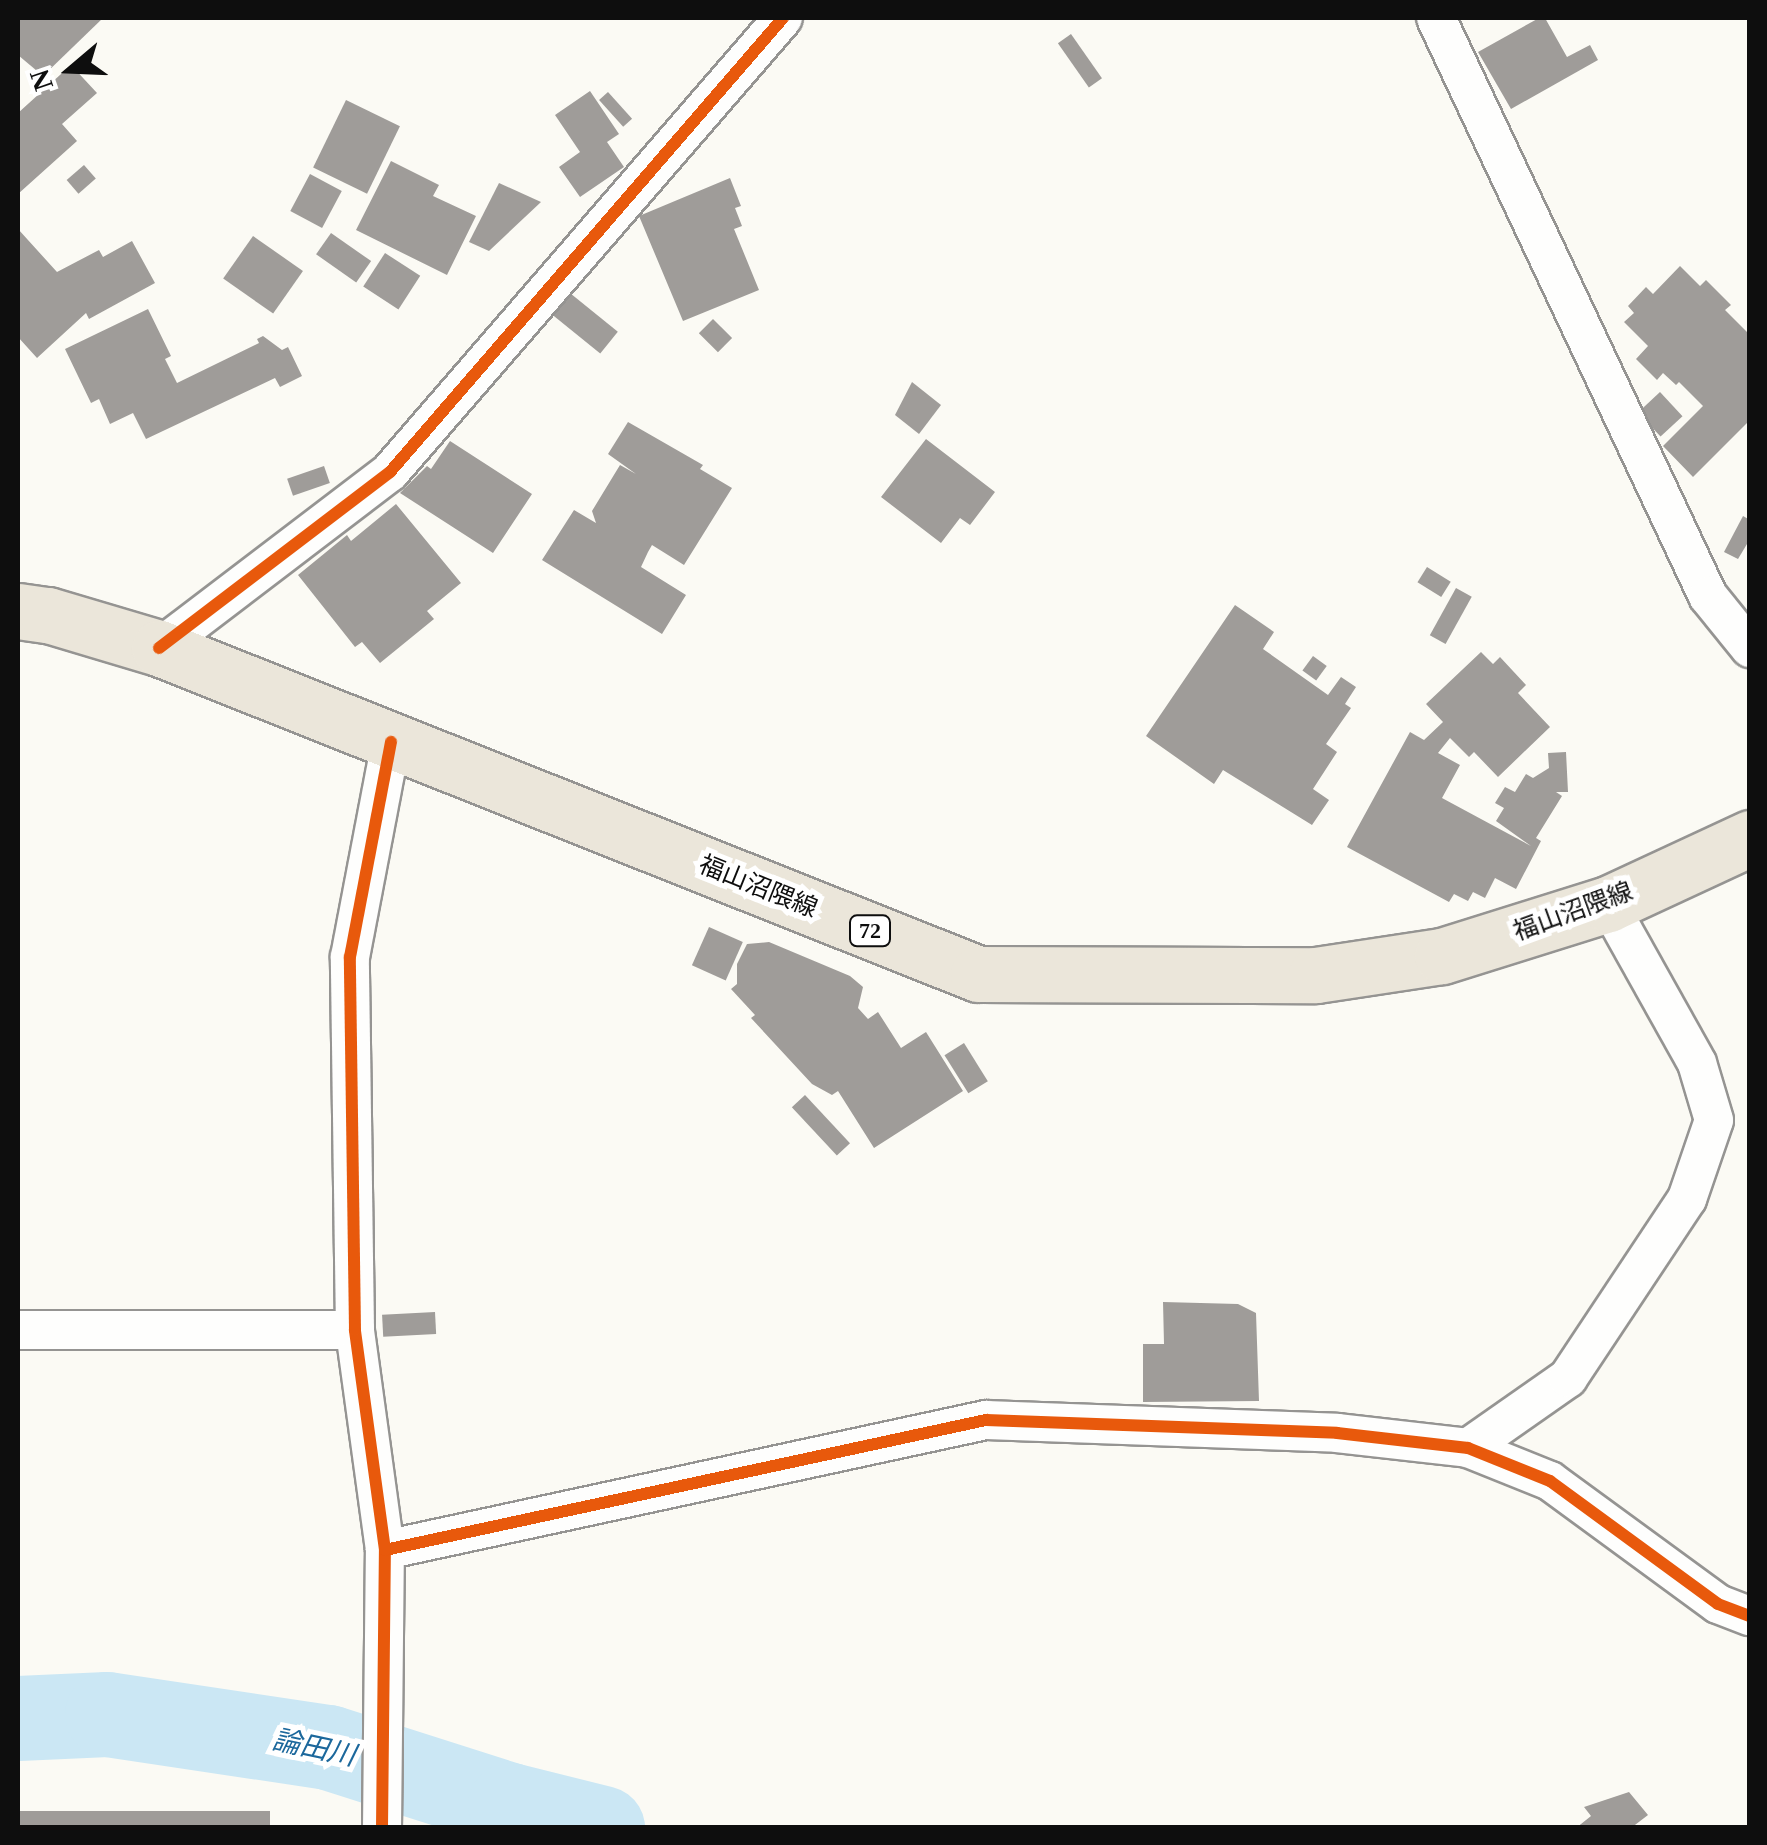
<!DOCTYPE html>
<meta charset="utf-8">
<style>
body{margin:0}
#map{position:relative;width:1767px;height:1845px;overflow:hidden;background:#fbfaf4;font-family:"Times New Roman","Noto Sans JP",serif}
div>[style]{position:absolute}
.river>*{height:85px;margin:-42.5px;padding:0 42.5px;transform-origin:42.5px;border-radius:42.5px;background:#cbe7f4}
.building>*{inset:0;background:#9f9c99;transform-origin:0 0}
.roads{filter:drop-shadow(2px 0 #959492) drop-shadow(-2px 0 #959492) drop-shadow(0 2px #959492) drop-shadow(0 -2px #959492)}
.minor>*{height:38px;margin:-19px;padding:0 19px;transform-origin:19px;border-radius:19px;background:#fefefd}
.primary>*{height:55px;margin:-27.5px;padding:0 27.5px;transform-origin:27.5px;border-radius:27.5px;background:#ebe6da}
.cycleway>*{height:12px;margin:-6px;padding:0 6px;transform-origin:6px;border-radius:6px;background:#e8590c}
span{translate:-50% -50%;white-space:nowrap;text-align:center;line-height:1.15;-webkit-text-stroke:10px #fff;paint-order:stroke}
.shield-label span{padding:2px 8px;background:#fff;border:2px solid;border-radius:8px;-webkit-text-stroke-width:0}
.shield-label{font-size:22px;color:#0e0e0e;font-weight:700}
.street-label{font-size:25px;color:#0e0e0e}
.water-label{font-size:28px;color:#1c689c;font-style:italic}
.frame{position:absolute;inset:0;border:20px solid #0e0e0e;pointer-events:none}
.north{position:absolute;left:20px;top:20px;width:100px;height:100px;-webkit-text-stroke:8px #fff;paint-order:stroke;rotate:251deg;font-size:28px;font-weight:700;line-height:40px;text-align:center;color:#0e0e0e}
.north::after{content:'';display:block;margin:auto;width:35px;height:45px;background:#0e0e0e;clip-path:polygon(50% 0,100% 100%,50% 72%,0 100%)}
</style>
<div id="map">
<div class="river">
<i style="left:18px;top:1718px;width:89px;rotate:-2.6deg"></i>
<i style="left:107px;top:1714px;width:223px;rotate:8.5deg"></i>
<i style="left:328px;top:1747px;width:191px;rotate:17.7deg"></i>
<i style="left:510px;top:1805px;width:95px;rotate:14deg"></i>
</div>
<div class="building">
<i style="clip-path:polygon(18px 18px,103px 18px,43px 76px,18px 55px)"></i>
<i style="clip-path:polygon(1539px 18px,1545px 18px,1567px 57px,1590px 45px,1598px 60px,1511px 109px,1478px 52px)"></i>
<i style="left:1071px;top:34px;width:54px;height:16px;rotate:55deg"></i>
<i style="clip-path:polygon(71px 65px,97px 93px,62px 124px,77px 141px,18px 194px,18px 113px)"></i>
<i style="clip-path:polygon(590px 91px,619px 134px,607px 142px,624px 167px,580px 197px,559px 167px,580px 152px,555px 115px)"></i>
<i style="left:608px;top:92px;width:36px;height:12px;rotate:48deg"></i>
<i style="left:346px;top:100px;width:60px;height:75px;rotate:26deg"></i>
<i style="clip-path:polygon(391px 161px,439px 185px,433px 196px,476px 216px,447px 275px,356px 230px)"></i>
<i style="left:84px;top:165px;width:18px;height:23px;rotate:49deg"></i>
<i style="left:310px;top:174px;width:36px;height:42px;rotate:28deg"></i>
<i style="clip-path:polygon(730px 178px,741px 206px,735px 208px,742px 226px,734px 229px,759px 290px,683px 321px,639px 216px)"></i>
<i style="clip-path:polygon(499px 183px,541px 202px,489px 251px,469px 242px)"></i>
<i style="clip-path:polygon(18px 229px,57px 272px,99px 250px,103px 257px,132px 241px,155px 283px,89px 319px,86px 313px,37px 358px,18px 337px)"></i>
<i style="left:331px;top:233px;width:49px;height:26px;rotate:35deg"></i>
<i style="left:253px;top:236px;width:61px;height:52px;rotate:35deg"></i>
<i style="left:385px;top:253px;width:42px;height:40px;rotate:33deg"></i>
<i style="clip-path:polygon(1680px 266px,1700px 286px,1706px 280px,1731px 305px,1725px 310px,1750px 335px,1750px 420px,1693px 477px,1663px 446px,1703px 406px,1679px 382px,1676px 385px,1663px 373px,1657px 380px,1636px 359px,1648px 346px,1624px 322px,1634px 313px,1628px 306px,1646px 287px,1653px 294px)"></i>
<i style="left:565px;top:289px;width:68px;height:28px;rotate:39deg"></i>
<i style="clip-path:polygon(148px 309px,171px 356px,165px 359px,177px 383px,259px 343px,257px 339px,263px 336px,282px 350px,288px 347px,302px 376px,280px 387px,275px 378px,146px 439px,133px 413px,110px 424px,99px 399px,91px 403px,65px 349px)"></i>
<i style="left:713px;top:319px;width:27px;height:20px;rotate:45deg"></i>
<i style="clip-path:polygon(912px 382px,941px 405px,919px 434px,895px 415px)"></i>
<i style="left:1660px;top:392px;width:33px;height:30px;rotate:47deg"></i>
<i style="clip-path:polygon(628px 422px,703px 465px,700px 469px,732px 488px,684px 565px,652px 545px,648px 552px,641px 567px,686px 595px,662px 634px,542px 560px,574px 510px,596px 523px,592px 511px,620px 465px,636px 474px,608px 454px)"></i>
<i style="clip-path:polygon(926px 439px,995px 492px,970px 525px,960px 518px,941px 543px,881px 497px)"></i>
<i style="clip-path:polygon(450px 441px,532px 494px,493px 553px,400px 493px,427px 466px,431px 469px)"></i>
<i style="left:324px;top:466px;width:18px;height:39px;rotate:71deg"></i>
<i style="clip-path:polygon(396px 504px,461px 583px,427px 611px,434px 619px,380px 663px,362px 642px,355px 647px,298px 575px,347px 535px,351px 541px)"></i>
<i style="clip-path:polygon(1743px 516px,1750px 520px,1750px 539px,1738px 559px,1724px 552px)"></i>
<i style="left:1427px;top:567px;width:28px;height:18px;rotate:32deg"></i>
<i style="left:1456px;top:588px;width:18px;height:54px;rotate:29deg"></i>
<i style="clip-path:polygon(1235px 605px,1274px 632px,1263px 649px,1328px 695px,1341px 677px,1356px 687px,1345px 704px,1351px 708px,1326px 744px,1337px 752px,1313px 789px,1329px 800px,1312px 825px,1223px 770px,1214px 784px,1146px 736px)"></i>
<i style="clip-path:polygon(1481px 652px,1493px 664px,1500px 657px,1526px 685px,1518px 693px,1550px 727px,1498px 777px,1474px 752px,1469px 757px,1450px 738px,1438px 753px,1460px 765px,1442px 798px,1531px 846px,1496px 821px,1504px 808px,1495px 803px,1505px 787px,1515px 792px,1526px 774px,1533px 778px,1549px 768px,1548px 753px,1566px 752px,1568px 792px,1556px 792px,1562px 796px,1536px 838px,1541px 841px,1516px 889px,1495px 878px,1485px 898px,1473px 892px,1468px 901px,1454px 894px,1449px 902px,1347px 847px,1410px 732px,1424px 740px,1443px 722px,1426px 704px)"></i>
<i style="left:1313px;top:656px;width:17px;height:18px;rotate:36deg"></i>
<i style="left:709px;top:927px;width:37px;height:42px;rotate:24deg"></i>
<i style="clip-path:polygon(769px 942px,850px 976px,863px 987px,858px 1008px,868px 1019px,878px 1012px,901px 1048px,926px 1032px,963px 1091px,874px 1148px,838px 1091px,832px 1095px,812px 1084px,751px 1018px,755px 1015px,731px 989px,737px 984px,737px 964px,747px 944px)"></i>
<i style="left:964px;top:1043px;width:45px;height:23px;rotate:58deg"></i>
<i style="left:805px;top:1095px;width:66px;height:18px;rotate:47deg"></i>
<i style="clip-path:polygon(1163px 1302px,1238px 1304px,1256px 1313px,1259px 1401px,1143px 1402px,1143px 1344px,1164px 1344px)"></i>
<i style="left:435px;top:1312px;width:22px;height:53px;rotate:87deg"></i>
<i style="clip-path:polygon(1629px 1792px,1648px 1815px,1631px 1828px,1576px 1828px,1591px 1816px,1584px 1807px)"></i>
<i style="left:18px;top:1811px;width:252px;height:17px"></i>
</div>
<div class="roads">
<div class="minor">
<i style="left:1436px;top:18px;width:639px;rotate:64.8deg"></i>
<i style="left:1708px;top:596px;width:67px;rotate:51.1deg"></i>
<i style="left:159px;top:648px;width:290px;rotate:-37.3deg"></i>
<i style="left:390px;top:472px;width:600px;rotate:-49.12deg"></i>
<i style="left:18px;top:1330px;width:337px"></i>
<i style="left:1468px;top:1448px;width:122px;rotate:-35deg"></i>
<i style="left:1568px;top:1378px;width:215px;rotate:-56.4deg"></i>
<i style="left:1687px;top:1199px;width:83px;rotate:-71.1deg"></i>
<i style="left:1714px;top:1120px;width:59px;rotate:-106.6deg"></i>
<i style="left:1697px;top:1063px;width:182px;rotate:-119.2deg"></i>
<i style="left:385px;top:1550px;width:615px;rotate:-12.21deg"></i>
<i style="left:986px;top:1420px;width:351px;rotate:2.1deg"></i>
<i style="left:1337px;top:1433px;width:132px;rotate:6.5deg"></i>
<i style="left:1468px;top:1448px;width:88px;rotate:21.9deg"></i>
<i style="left:1550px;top:1481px;width:208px;rotate:36.2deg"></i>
<i style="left:1718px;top:1604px;width:34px;rotate:21deg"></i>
<i style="left:382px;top:1828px;width:278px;rotate:-89.4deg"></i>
<i style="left:385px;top:1550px;width:222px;rotate:-97.8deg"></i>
<i style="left:355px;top:1330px;width:373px;rotate:-90.8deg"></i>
<i style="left:350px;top:957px;width:219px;rotate:-79.2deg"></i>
</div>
<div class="primary">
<i style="left:18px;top:611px;width:30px;rotate:8deg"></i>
<i style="left:48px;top:615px;width:116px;rotate:16.6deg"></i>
<i style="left:159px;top:648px;width:881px;rotate:21.7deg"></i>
<i style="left:978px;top:974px;width:338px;rotate:0.2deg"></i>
<i style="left:1316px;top:975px;width:127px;rotate:-8.6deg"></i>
<i style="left:1442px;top:956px;width:174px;rotate:-17.4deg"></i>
<i style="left:1608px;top:904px;width:157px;rotate:-24.9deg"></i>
</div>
</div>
<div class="cycleway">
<i style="left:159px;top:648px;width:290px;rotate:-37.3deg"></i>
<i style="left:390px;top:472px;width:600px;rotate:-49.12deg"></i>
<i style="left:385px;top:1550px;width:615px;rotate:-12.21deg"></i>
<i style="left:986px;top:1420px;width:351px;rotate:2.1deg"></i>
<i style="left:1337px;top:1433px;width:132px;rotate:6.5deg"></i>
<i style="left:1468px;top:1448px;width:88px;rotate:21.9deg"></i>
<i style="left:1550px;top:1481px;width:208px;rotate:36.2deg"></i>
<i style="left:1718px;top:1604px;width:34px;rotate:21deg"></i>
<i style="left:382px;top:1828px;width:278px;rotate:-89.4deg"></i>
<i style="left:385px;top:1550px;width:222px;rotate:-97.8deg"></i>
<i style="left:355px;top:1330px;width:373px;rotate:-90.8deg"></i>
<i style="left:350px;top:957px;width:219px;rotate:-79.2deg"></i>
</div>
<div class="shield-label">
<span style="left:870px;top:931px">72</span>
</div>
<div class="street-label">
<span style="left:758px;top:887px;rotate:22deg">福山沼隈線</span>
<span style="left:1573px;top:912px;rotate:-20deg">福山沼隈線</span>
</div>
<div class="water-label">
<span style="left:314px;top:1748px;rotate:12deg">論田川</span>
</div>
<div class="frame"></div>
<div class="north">N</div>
</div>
